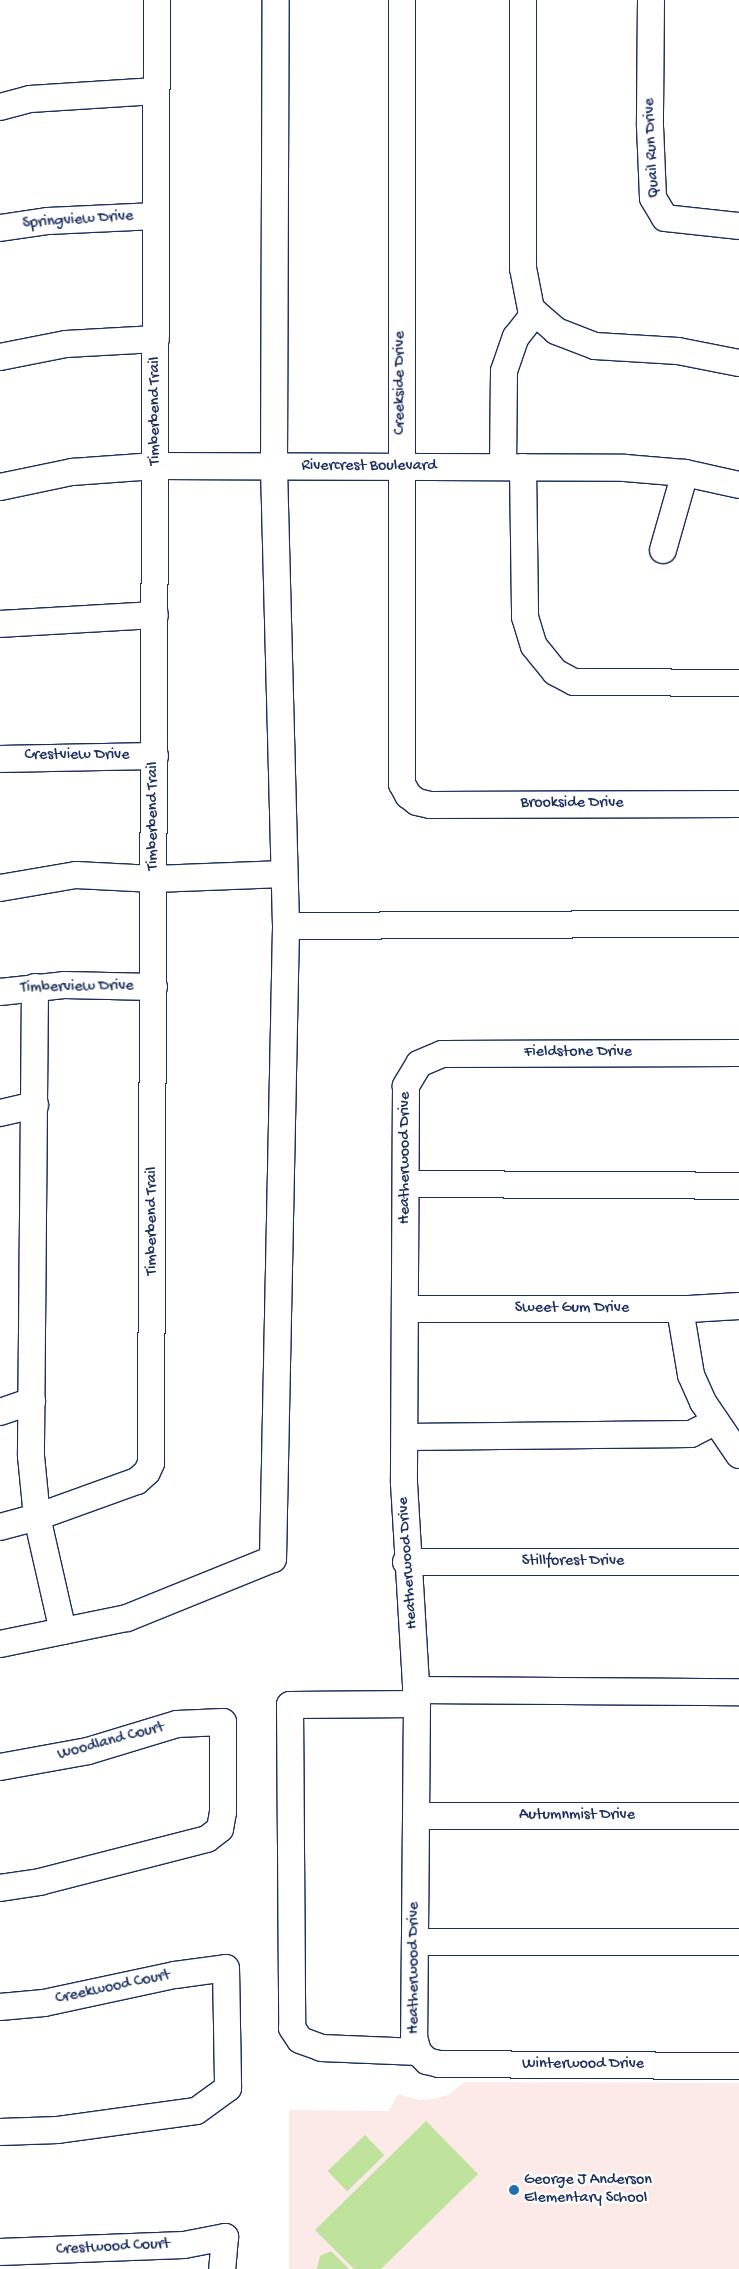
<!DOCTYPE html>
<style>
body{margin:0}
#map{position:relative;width:739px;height:2269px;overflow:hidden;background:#fff;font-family:"Gochi Hand",sans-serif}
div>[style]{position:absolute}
.built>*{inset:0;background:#fceae8}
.green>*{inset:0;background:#bfe29c;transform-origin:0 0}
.roads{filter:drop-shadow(1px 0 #1b2f5e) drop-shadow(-1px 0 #1b2f5e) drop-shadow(0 1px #1b2f5e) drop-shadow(0 -1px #1b2f5e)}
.minor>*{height:26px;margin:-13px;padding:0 13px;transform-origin:13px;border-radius:13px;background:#fff}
.dots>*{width:14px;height:14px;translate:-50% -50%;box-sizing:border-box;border:2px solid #fff;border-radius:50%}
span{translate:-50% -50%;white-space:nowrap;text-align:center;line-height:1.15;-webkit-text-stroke:4.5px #fff;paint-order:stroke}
.street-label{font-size:16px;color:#1b2f5e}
.poi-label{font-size:16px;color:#1b2f5e}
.left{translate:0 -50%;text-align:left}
</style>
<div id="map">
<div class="built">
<i style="clip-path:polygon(465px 2082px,739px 2083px,739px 2269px,289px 2269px,289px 2110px,389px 2111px,398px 2094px,419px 2100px,434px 2099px,448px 2095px)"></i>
</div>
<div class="green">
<i style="clip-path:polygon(426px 2121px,478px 2174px,381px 2269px,354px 2269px,315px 2230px)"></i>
<i style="left:365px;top:2135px;width:28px;height:52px;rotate:46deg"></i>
<i style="clip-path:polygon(331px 2251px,349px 2269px,317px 2269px,320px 2256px)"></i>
</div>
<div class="roads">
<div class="minor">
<i style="left:402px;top:0;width:784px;rotate:90deg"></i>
<i style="left:402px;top:784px;width:13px;rotate:61deg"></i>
<i style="left:408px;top:795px;width:11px;rotate:38deg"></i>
<i style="left:417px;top:802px;width:13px;rotate:13deg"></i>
<i style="left:430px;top:805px;width:309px;rotate:-0.2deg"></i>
<i style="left:523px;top:0;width:268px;rotate:90deg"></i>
<i style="left:523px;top:268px;width:42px;rotate:79deg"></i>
<i style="left:531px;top:309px;width:33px;rotate:41deg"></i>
<i style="left:556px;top:331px;width:42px;rotate:21deg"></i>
<i style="left:595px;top:346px;width:83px;rotate:3.4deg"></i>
<i style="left:678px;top:351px;width:62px;rotate:11.1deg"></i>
<i style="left:651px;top:0;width:126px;rotate:90.5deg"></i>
<i style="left:650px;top:126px;width:72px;rotate:87.6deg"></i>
<i style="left:653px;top:198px;width:23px;rotate:59deg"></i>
<i style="left:665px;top:218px;width:74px;rotate:6.2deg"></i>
<i style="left:0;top:107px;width:31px;rotate:-15deg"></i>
<i style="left:30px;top:99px;width:126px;rotate:-3.6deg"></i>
<i style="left:0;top:228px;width:49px;rotate:-8.3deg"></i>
<i style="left:48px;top:221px;width:108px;rotate:-2.7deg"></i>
<i style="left:0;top:357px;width:67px;rotate:-11.1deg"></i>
<i style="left:66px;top:344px;width:90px;rotate:-3.2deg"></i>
<i style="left:503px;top:467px;width:96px;rotate:-89.4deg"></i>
<i style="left:504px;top:371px;width:36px;rotate:-71deg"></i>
<i style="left:516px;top:337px;width:31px;rotate:-52deg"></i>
<i style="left:523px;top:467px;width:150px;rotate:89.2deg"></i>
<i style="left:525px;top:617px;width:30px;rotate:73deg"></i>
<i style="left:534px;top:646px;width:33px;rotate:51deg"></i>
<i style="left:555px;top:672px;width:21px;rotate:28deg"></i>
<i style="left:574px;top:682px;width:165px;rotate:0.3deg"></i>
<i style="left:0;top:487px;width:74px;rotate:-11.8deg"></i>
<i style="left:72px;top:472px;width:83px;rotate:-4.1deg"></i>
<i style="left:155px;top:466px;width:470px;rotate:0.2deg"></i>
<i style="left:625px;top:468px;width:60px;rotate:4.8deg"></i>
<i style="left:685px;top:473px;width:55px;rotate:12.5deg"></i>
<i style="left:663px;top:550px;width:80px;rotate:-74.1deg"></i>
<i style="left:0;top:624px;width:155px;rotate:-3.3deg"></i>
<i style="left:0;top:759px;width:155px;rotate:-1.1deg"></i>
<i style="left:0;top:888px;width:77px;rotate:-9.7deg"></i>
<i style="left:76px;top:875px;width:78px;rotate:2.9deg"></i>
<i style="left:154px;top:879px;width:130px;rotate:-2.2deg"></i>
<i style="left:286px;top:926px;width:453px;rotate:-0.3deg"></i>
<i style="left:35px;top:987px;width:469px;rotate:90.5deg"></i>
<i style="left:31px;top:1456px;width:61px;rotate:84.4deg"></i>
<i style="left:37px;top:1517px;width:117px;rotate:77.2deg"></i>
<i style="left:0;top:992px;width:64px;rotate:-6.2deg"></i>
<i style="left:64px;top:985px;width:90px;rotate:1.3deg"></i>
<i style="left:739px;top:1053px;width:297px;rotate:179.8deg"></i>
<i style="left:442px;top:1054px;width:25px;rotate:157deg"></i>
<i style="left:419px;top:1064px;width:26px;rotate:121deg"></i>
<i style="left:406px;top:1086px;width:397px;rotate:90.3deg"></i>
<i style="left:404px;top:1483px;width:221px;rotate:86.6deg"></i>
<i style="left:417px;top:1704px;width:333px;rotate:90.5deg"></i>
<i style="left:414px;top:2037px;width:16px;rotate:75deg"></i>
<i style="left:418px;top:2052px;width:13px;rotate:45deg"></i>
<i style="left:427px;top:2061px;width:12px;rotate:14deg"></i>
<i style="left:439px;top:2064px;width:300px;rotate:0.4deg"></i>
<i style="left:0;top:1113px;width:36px;rotate:-13deg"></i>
<i style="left:406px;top:1184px;width:333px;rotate:0.3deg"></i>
<i style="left:405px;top:1309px;width:284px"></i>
<i style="left:689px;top:1309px;width:50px;rotate:-3.4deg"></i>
<i style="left:680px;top:1309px;width:67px;rotate:80.5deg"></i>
<i style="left:691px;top:1375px;width:30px;rotate:66deg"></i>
<i style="left:703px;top:1402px;width:64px;rotate:55.8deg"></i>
<i style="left:0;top:1412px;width:34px;rotate:-19deg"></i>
<i style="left:405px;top:1437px;width:286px;rotate:-0.6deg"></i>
<i style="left:691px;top:1434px;width:28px;rotate:-27deg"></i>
<i style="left:0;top:1527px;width:38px;rotate:-15deg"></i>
<i style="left:37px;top:1517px;width:106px;rotate:-19.8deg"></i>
<i style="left:137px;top:1481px;width:13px;rotate:-42deg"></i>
<i style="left:147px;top:1472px;width:10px;rotate:-66deg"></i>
<i style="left:151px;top:1463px;width:1463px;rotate:-89.77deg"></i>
<i style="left:406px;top:1562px;width:333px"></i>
<i style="left:0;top:1644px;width:130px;rotate:-11.6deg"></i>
<i style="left:127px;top:1618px;width:157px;rotate:-22deg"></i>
<i style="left:273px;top:1559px;width:633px;rotate:-88.82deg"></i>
<i style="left:286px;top:926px;width:460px;rotate:-91.5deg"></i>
<i style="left:274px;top:466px;width:466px;rotate:-89.8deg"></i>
<i style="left:416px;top:1690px;width:323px;rotate:0.4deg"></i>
<i style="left:417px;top:1704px;width:127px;rotate:179.5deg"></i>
<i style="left:290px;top:1705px;width:323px;rotate:89.6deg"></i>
<i style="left:292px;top:2028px;width:14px;rotate:56deg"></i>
<i style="left:300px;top:2040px;width:23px;rotate:20deg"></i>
<i style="left:322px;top:2048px;width:96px;rotate:2.4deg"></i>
<i style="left:0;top:1767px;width:89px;rotate:-10.3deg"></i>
<i style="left:88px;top:1751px;width:93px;rotate:-16.9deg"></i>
<i style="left:177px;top:1724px;width:46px;rotate:-2.5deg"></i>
<i style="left:223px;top:1722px;width:90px;rotate:90deg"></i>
<i style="left:223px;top:1812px;width:17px;rotate:100deg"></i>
<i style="left:220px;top:1829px;width:16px;rotate:142deg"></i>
<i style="left:207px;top:1839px;width:172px;rotate:165.6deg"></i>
<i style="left:40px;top:1882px;width:40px;rotate:171.5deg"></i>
<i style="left:416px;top:1816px;width:323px"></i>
<i style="left:415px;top:1942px;width:324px"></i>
<i style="left:0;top:2007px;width:44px;rotate:-5.2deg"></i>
<i style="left:44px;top:2003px;width:134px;rotate:-12.1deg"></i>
<i style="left:175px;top:1975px;width:51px;rotate:-7.8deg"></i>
<i style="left:226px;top:1968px;width:120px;rotate:89deg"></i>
<i style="left:228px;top:2088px;width:39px;rotate:144deg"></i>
<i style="left:196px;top:2111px;width:139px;rotate:172.2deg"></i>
<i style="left:58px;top:2130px;width:58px;rotate:178deg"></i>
<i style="left:0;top:2252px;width:184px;rotate:-2.2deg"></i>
<i style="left:184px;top:2245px;width:42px;rotate:-11deg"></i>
<i style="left:225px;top:2237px;width:32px;rotate:95deg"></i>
</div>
</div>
<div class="dots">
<i style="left:514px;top:2190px;background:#1f6fb2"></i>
</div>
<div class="street-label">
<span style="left:653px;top:148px;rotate:-93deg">Quail Run Drive</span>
<span style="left:78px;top:221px;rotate:-4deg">Springview Drive</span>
<span style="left:401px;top:383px;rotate:-90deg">Creekside Drive</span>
<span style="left:156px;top:411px;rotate:-90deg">Timberbend Trail</span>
<span style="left:369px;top:467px">Rivercrest Boulevard</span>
<span style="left:77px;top:756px">Crestview Drive</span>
<span style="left:572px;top:804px">Brookside Drive</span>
<span style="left:154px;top:816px;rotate:-90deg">Timberbend Trail</span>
<span style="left:77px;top:988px;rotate:-1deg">Timberview Drive</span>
<span style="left:578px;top:1053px">Fieldstone Drive</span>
<span style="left:406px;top:1158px;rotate:-90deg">Heatherwood Drive</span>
<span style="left:153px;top:1221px;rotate:-90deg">Timberbend Trail</span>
<span style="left:572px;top:1309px">Sweet Gum Drive</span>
<span style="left:573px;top:1562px">Stillforest Drive</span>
<span style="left:409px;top:1563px;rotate:-94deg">Heatherwood Drive</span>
<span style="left:111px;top:1742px;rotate:-15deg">Woodland Court</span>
<span style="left:577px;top:1816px">Autumnmist Drive</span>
<span style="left:415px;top:1968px;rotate:-90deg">Heatherwood Drive</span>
<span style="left:113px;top:1988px;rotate:-12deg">Creekwood Court</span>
<span style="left:583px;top:2065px">Winterwood Drive</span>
<span style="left:113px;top:2248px;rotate:-3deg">Crestwood Court</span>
</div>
<div class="poi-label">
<span class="left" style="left:524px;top:2190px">George J Anderson<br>Elementary School</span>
</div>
</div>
